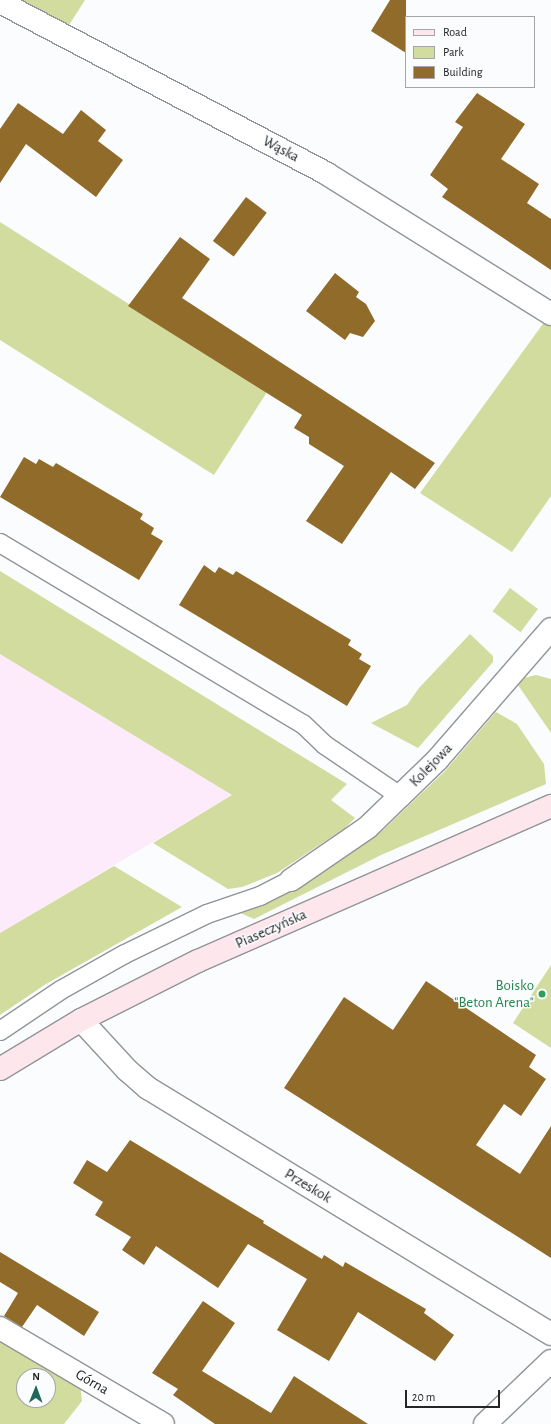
<!DOCTYPE html>
<meta charset="utf-8">
<style>
body{margin:0}
#map{position:relative;width:551px;height:1424px;overflow:hidden;background:#fafcfe;font-family:"Alegreya Sans",sans-serif}
div>[style]{position:absolute}
.commercial>*{inset:0;background:#fdebfc}
.green>*{inset:0;background:#d1dc9e;transform-origin:0 0}
.building>*{inset:0;background:#906b29;transform-origin:0 0}
.roads{filter:drop-shadow(1px 0 #919498) drop-shadow(-1px 0 #919498) drop-shadow(0 1px #919498) drop-shadow(0 -1px #919498)}
.lane>*{height:18px;margin:-9px;padding:0 9px;transform-origin:9px;border-radius:9px;background:#fff}
.street>*{height:22px;margin:-11px;padding:0 11px;transform-origin:11px;border-radius:11px;background:#fff}
.secondary>*{height:22px;margin:-11px;padding:0 11px;transform-origin:11px;border-radius:11px;background:#fee7ec}
.dots>*{width:11px;height:11px;translate:-50% -50%;box-sizing:border-box;border:2px solid #fafcfe;border-radius:50%}
span{translate:-50% -50%;white-space:nowrap;text-align:center;line-height:1.15;-webkit-text-stroke:3px #fafcfe;paint-order:stroke}
.street-label{font-size:15px;color:#232526}
.leisure-label{font-size:15px;color:#27864d}
.right{translate:-100% -50%;text-align:right}
.legend{position:absolute;left:405px;top:16px;width:130px;height:72px;box-sizing:border-box;background:#fafcfe;border:1px solid #a4a6a8;margin:0;padding:5px 7px;list-style:none;font-size:12px;color:#232526}
.legend li{display:flex;align-items:center;gap:8px;height:20px}
.legend b{width:20px;border:1px solid #a4a6a8}
.north{position:absolute;left:16px;top:1368px;width:40px;height:40px;box-sizing:border-box;background:#fafcfe;border:1px solid #a4a6a8;border-radius:50%;rotate:1deg;font-size:11px;font-weight:700;line-height:16px;text-align:center;color:#232526}
.north::after{content:'';display:block;margin:auto;width:14px;height:18px;background:#1f665b;clip-path:polygon(50% 0,100% 100%,50% 72%,0 100%)}
.scale{position:absolute;left:405px;top:1390px;width:95px;height:18px;box-sizing:border-box;border:2px solid #232526;border-top:0;padding-left:5px;font-size:12px;line-height:14px;white-space:nowrap;color:#232526;-webkit-text-stroke:3px #fafcfe;paint-order:stroke}
</style>
<div id="map">
<div class="commercial">
<i style="clip-path:polygon(0 654px,232px 795px,0 933px)"></i>
</div>
<div class="green">
<i style="clip-path:polygon(22px 0,85px 0,69px 25px)"></i>
<i style="clip-path:polygon(0 222px,267px 392px,214px 475px,0 340px)"></i>
<i style="clip-path:polygon(545px 321px,551px 325px,551px 496px,512px 552px,420px 493px)"></i>
<i style="clip-path:polygon(0 571px,347px 784px,331px 800px,355px 818px,345px 828px,277px 873px,242px 887px,228px 889px,153px 843px,232px 795px,0 654px)"></i>
<i style="left:510px;top:588px;width:35px;height:29px;rotate:37deg"></i>
<i style="clip-path:polygon(470px 634px,493px 656px,493px 662px,418px 748px,371px 723px,407px 705px,419px 688px)"></i>
<i style="clip-path:polygon(536px 675px,551px 679px,551px 733px,518px 685px,524px 678px)"></i>
<i style="clip-path:polygon(496px 712px,517px 724px,544px 764px,546px 784px,381px 855px,254px 919px,236px 911px,276px 897px,324px 872px,382px 831px,445px 771px)"></i>
<i style="clip-path:polygon(114px 866px,182px 907px,46px 984px,0 1015px,0 933px)"></i>
<i style="clip-path:polygon(551px 965px,551px 1048px,513px 1023px)"></i>
<i style="clip-path:polygon(evenodd,0 1337px,80px 1383px,82px 1401px,64px 1424px,0 1424px,0 1337px,24px 1376px,48px 1376px,48px 1400px,24px 1400px,24px 1376px)"></i>
</div>
<div class="building">
<i style="clip-path:polygon(390px 0,406px 0,406px 53px,371px 31px)"></i>
<i style="clip-path:polygon(477px 93px,525px 124px,501px 159px,539px 184px,527px 203px,551px 219px,551px 270px,442px 197px,448px 189px,430px 175px,463px 127px,455px 122px)"></i>
<i style="clip-path:polygon(18px 103px,63px 134px,81px 110px,106px 130px,98px 141px,123px 160px,96px 197px,26px 144px,0 183px,0 129px)"></i>
<i style="left:246px;top:197px;width:26px;height:55px;rotate:37deg"></i>
<i style="clip-path:polygon(180px 237px,210px 259px,182px 298px,435px 463px,415px 489px,391px 472px,342px 544px,306px 521px,344px 466px,309px 444px,309px 437px,294px 428px,302px 415px,128px 306px)"></i>
<i style="clip-path:polygon(335px 273px,359px 292px,356px 297px,366px 304px,375px 321px,363px 337px,350px 333px,345px 340px,306px 311px)"></i>
<i style="clip-path:polygon(24px 457px,36px 464px,39px 459px,53px 467px,56px 463px,143px 514px,140px 519px,154px 528px,151px 534px,163px 541px,139px 580px,0 497px)"></i>
<i style="clip-path:polygon(204px 565px,215px 573px,219px 567px,233px 575px,236px 571px,351px 640px,348px 645px,362px 654px,359px 659px,371px 666px,347px 706px,179px 605px)"></i>
<i style="clip-path:polygon(426px 981px,536px 1055px,529px 1067px,546px 1079px,521px 1116px,504px 1104px,476px 1145px,520px 1174px,551px 1126px,551px 1258px,284px 1088px,344px 997px,393px 1030px)"></i>
<i style="clip-path:polygon(130px 1140px,264px 1221px,263px 1223px,322px 1259px,324px 1255px,343px 1267px,345px 1262px,426px 1309px,424px 1313px,454px 1335px,435px 1361px,358px 1312px,329px 1361px,277px 1330px,307px 1279px,248px 1244px,218px 1288px,156px 1246px,144px 1265px,122px 1250px,131px 1237px,95px 1215px,103px 1202px,73px 1183px,87px 1160px,107px 1172px)"></i>
<i style="clip-path:polygon(0 1252px,99px 1312px,84px 1336px,37px 1305px,22px 1327px,4px 1316px,18px 1293px,0 1282px)"></i>
<i style="clip-path:polygon(203px 1301px,235px 1323px,202px 1371px,271px 1413px,294px 1376px,368px 1424px,215px 1424px,173px 1395px,178px 1389px,152px 1373px)"></i>
</div>
<div class="roads">
<div class="lane">
<i style="left:0;top:543px;width:353px;rotate:30.9deg"></i>
<i style="left:303px;top:724px;width:30px;rotate:44deg"></i>
<i style="left:325px;top:745px;width:91px;rotate:34.2deg"></i>
<i style="left:0;top:1031px;width:73px;rotate:-33.9deg"></i>
<i style="left:61px;top:990px;width:73px;rotate:-29.4deg"></i>
<i style="left:125px;top:954px;width:91px;rotate:-26deg"></i>
<i style="left:207px;top:914px;width:56px;rotate:-18.8deg"></i>
<i style="left:260px;top:896px;width:35px;rotate:-27deg"></i>
</div>
<div class="street">
<i style="left:0;top:2px;width:369px;rotate:27.7deg"></i>
<i style="left:327px;top:174px;width:264px;rotate:32deg"></i>
<i style="left:291px;top:880px;width:93px;rotate:-34.5deg"></i>
<i style="left:368px;top:827px;width:45px;rotate:-44.1deg"></i>
<i style="left:400px;top:796px;width:53px;rotate:-44.2deg"></i>
<i style="left:438px;top:759px;width:172px;rotate:-49deg"></i>
<i style="left:81px;top:1020px;width:68px;rotate:47.4deg"></i>
<i style="left:127px;top:1070px;width:28px;rotate:41deg"></i>
<i style="left:148px;top:1088px;width:472px;rotate:31.4deg"></i>
<i style="left:0;top:1328px;width:189px;rotate:30.5deg"></i>
<i style="left:485px;top:1424px;width:91px;rotate:-43.7deg"></i>
</div>
<div class="secondary">
<i style="left:0;top:1069px;width:95px;rotate:-31.2deg"></i>
<i style="left:81px;top:1020px;width:131px;rotate:-26.8deg"></i>
<i style="left:198px;top:961px;width:386px;rotate:-23.7deg"></i>
</div>
</div>
<div class="dots">
<i style="left:542px;top:994px;background:#2e9e5b"></i>
</div>
<div class="street-label">
<span style="left:281px;top:149px;rotate:28deg">Wąska</span>
<span style="left:431px;top:765px;rotate:-46deg">Kolejowa</span>
<span style="left:271px;top:929px;rotate:-24deg">Piaseczyńska</span>
<span style="left:308px;top:1186px;rotate:31deg">Przeskok</span>
<span style="left:92px;top:1382px;rotate:30deg">Górna</span>
</div>
<div class="leisure-label">
<span class="right" style="left:534px;top:994px">Boisko<br>"Beton Arena"</span>
</div>
<ul class="legend">
<li><b style="height:5px;background:#fee7ec"></b>Road</li>
<li><b style="height:11px;background:#d1dc9e"></b>Park</li>
<li><b style="height:11px;background:#906b29"></b>Building</li>
</ul>
<div class="north">N</div>
<div class="scale">20 m</div>
</div>
